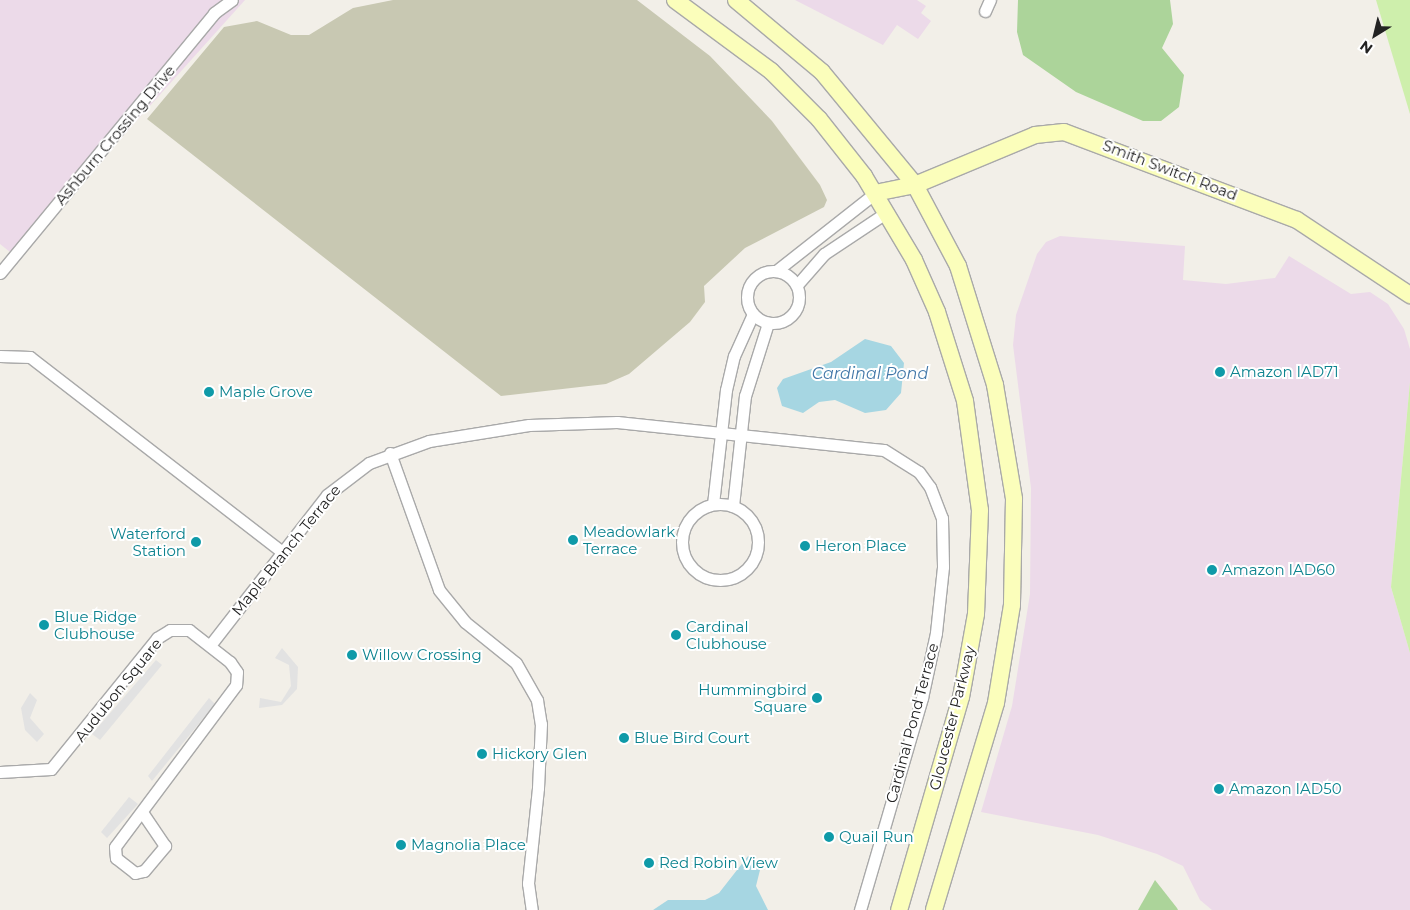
<!DOCTYPE html>
<style>
body{margin:0}
#map{position:relative;width:1410px;height:910px;overflow:hidden;background:#f2efe8;font-family:Montserrat,sans-serif}
div>[style]{position:absolute}
.industrial>*{inset:0;background:#ecdae9}
.construction>*{inset:0;background:#c8c8b2}
.grass>*{inset:0;background:#ceefac}
.forest>*{inset:0;background:#acd49a}
.parking>*{inset:0;background:#e2e2e2}
.water>*{inset:0;background:#a6d6e2}
.roads{filter:drop-shadow(1px 0 #a9a9a9) drop-shadow(-1px 0 #a9a9a9) drop-shadow(0 1px #a9a9a9) drop-shadow(0 -1px #a9a9a9)}
.street>*{height:11px;margin:-5.5px;padding:0 5.5px;transform-origin:5.5px;border-radius:5.5px;background:#fff}
.street>.ring{margin:-5.5px;padding:0;box-sizing:content-box;background:none;border:11px solid #fff;border-radius:50%}
.secondary>*{height:16px;margin:-8px;padding:0 8px;transform-origin:8px;border-radius:8px;background:#fbfebb}
.dots>*{width:14px;height:14px;translate:-50% -50%;box-sizing:border-box;border:2px solid #fff;border-radius:50%}
span{translate:-50% -50%;white-space:nowrap;text-align:center;line-height:1.15;-webkit-text-stroke:4px #fff;paint-order:stroke}
.street-label{font-size:15px;color:#222}
.culture-label{font-size:15px;color:#0d838f}
.left{translate:0 -50%;text-align:left}
.right{translate:-100% -50%;text-align:right}
.water-label{font-size:16px;color:#4177a8;font-style:italic}
.north{position:absolute;left:1350px;top:10px;width:50px;height:50px;-webkit-text-stroke:4px #fff;paint-order:stroke;rotate:216deg;font-size:14px;font-weight:700;line-height:20px;text-align:center;color:#222}
.north::after{content:'';display:block;margin:auto;width:18px;height:22px;background:#222;clip-path:polygon(50% 0,100% 100%,50% 72%,0 100%)}
</style>
<div id="map">
<div class="industrial">
<i style="clip-path:polygon(0 0,245px 0,15px 256px,0 244px)"></i>
<i style="clip-path:polygon(795px 0,917px 0,926px 6px,921px 13px,931px 21px,918px 39px,897px 25px,883px 45px)"></i>
<i style="clip-path:polygon(1060px 236px,1185px 246px,1183px 280px,1226px 284px,1275px 278px,1289px 256px,1351px 294px,1370px 292px,1388px 304px,1404px 329px,1410px 349px,1410px 382px,1391px 587px,1410px 653px,1410px 910px,1212px 910px,1200px 900px,1183px 866px,1157px 854px,1098px 835px,981px 812px,1012px 706px,1030px 594px,1031px 488px,1013px 345px,1016px 315px,1037px 254px,1046px 242px)"></i>
</div>
<div class="construction">
<i style="clip-path:polygon(393px 0,637px 0,710px 56px,772px 121px,820px 185px,827px 200px,824px 207px,745px 248px,704px 286px,705px 302px,690px 322px,629px 374px,606px 384px,501px 396px,147px 119px,224px 27px,257px 21px,291px 35px,309px 35px,353px 8px)"></i>
</div>
<div class="grass">
<i style="clip-path:polygon(1376px 0,1410px 0,1410px 114px)"></i>
<i style="clip-path:polygon(1410px 382px,1410px 653px,1391px 587px)"></i>
</div>
<div class="forest">
<i style="clip-path:polygon(1018px 0,1170px 0,1173px 24px,1162px 48px,1184px 75px,1179px 107px,1161px 121px,1143px 121px,1076px 92px,1023px 55px,1017px 32px)"></i>
<i style="clip-path:polygon(1155px 880px,1177px 908px,1178px 910px,1138px 910px)"></i>
</div>
<div class="parking">
<i style="clip-path:polygon(282px 648px,298px 667px,297px 689px,282px 705px,259px 708px,260px 698px,281px 702px,291px 686px,289px 665px,275px 658px)"></i>
<i style="clip-path:polygon(156px 660px,162px 665px,100px 740px,92px 734px)"></i>
<i style="clip-path:polygon(30px 693px,37px 700px,30px 718px,44px 734px,37px 742px,25px 730px,21px 708px)"></i>
<i style="clip-path:polygon(209px 698px,215px 704px,152px 781px,148px 776px)"></i>
<i style="clip-path:polygon(129px 797px,138px 804px,107px 838px,101px 832px)"></i>
</div>
<div class="water">
<i style="clip-path:polygon(865px 339px,891px 346px,904px 363px,901px 393px,886px 410px,865px 413px,835px 400px,819px 402px,803px 413px,782px 406px,777px 388px,783px 379px,831px 362px)"></i>
<i style="clip-path:polygon(748px 856px,760px 870px,756px 886px,768px 910px,653px 910px,668px 900px,705px 900px,719px 893px)"></i>
</div>
<div class="roads">
<div class="street">
<i style="left:985px;top:11px;width:12px;rotate:-66deg"></i>
<i class="ring" style="left:747px;top:271px;width:41px;height:41px"></i>
<i style="left:776px;top:271px;width:126px;rotate:-38.2deg"></i>
<i style="left:0;top:273px;width:337px;rotate:-50.5deg"></i>
<i style="left:214px;top:13px;width:22px;rotate:-36deg"></i>
<i style="left:797px;top:285px;width:41px;rotate:-48.9deg"></i>
<i style="left:824px;top:254px;width:76px;rotate:-33.7deg"></i>
<i style="left:0;top:356px;width:30px;rotate:2deg"></i>
<i style="left:30px;top:357px;width:319px;rotate:37.7deg"></i>
<i style="left:390px;top:453px;width:145px;rotate:70.3deg"></i>
<i style="left:439px;top:590px;width:41px;rotate:50.9deg"></i>
<i style="left:465px;top:622px;width:65px;rotate:38.8deg"></i>
<i style="left:516px;top:663px;width:43px;rotate:60.4deg"></i>
<i style="left:537px;top:700px;width:24px;rotate:81deg"></i>
<i style="left:541px;top:724px;width:64px;rotate:92.7deg"></i>
<i style="left:538px;top:788px;width:96px;rotate:96deg"></i>
<i style="left:528px;top:883px;width:27px;rotate:82deg"></i>
<i class="ring" style="left:682px;top:504px;width:65px;height:65px"></i>
<i style="left:713px;top:504px;width:115px;rotate:-83.5deg"></i>
<i style="left:726px;top:390px;width:35px;rotate:-77deg"></i>
<i style="left:734px;top:356px;width:46px;rotate:-65.7deg"></i>
<i style="left:733px;top:506px;width:111px;rotate:-83.8deg"></i>
<i style="left:745px;top:396px;width:77px;rotate:-72.5deg"></i>
<i style="left:211px;top:644px;width:189px;rotate:-52.1deg"></i>
<i style="left:327px;top:495px;width:53px;rotate:-37.3deg"></i>
<i style="left:369px;top:463px;width:64px;rotate:-20.1deg"></i>
<i style="left:429px;top:441px;width:101px;rotate:-9.1deg"></i>
<i style="left:529px;top:425px;width:88px;rotate:-2deg"></i>
<i style="left:617px;top:422px;width:268px;rotate:6deg"></i>
<i style="left:884px;top:450px;width:41px;rotate:32.2deg"></i>
<i style="left:919px;top:472px;width:19px;rotate:54deg"></i>
<i style="left:930px;top:487px;width:33px;rotate:69deg"></i>
<i style="left:942px;top:518px;width:49px;rotate:88.8deg"></i>
<i style="left:943px;top:567px;width:66px;rotate:96.1deg"></i>
<i style="left:936px;top:633px;width:66px;rotate:102.2deg"></i>
<i style="left:922px;top:698px;width:221px;rotate:106.3deg"></i>
<i style="left:0;top:772px;width:51px;rotate:-3.4deg"></i>
<i style="left:51px;top:769px;width:169px;rotate:-51deg"></i>
<i style="left:157px;top:638px;width:15px;rotate:-32deg"></i>
<i style="left:170px;top:630px;width:19px"></i>
<i style="left:189px;top:630px;width:52px;rotate:38deg"></i>
<i style="left:230px;top:662px;width:12px;rotate:55deg"></i>
<i style="left:237px;top:672px;width:13px;rotate:94deg"></i>
<i style="left:236px;top:685px;width:202px;rotate:126.8deg"></i>
<i style="left:115px;top:847px;width:11px;rotate:85deg"></i>
<i style="left:116px;top:858px;width:24px;rotate:38deg"></i>
<i style="left:135px;top:873px;width:9px;rotate:-13deg"></i>
<i style="left:144px;top:871px;width:33px;rotate:-50deg"></i>
<i style="left:165px;top:846px;width:41px;rotate:-124.1deg"></i>
</div>
<div class="secondary">
<i style="left:675px;top:0;width:119px;rotate:36.5deg"></i>
<i style="left:771px;top:71px;width:68px;rotate:45deg"></i>
<i style="left:819px;top:119px;width:73px;rotate:51.7deg"></i>
<i style="left:864px;top:176px;width:98px;rotate:59.2deg"></i>
<i style="left:914px;top:260px;width:57px;rotate:66.1deg"></i>
<i style="left:937px;top:312px;width:93px;rotate:72.5deg"></i>
<i style="left:965px;top:401px;width:110px;rotate:82.2deg"></i>
<i style="left:980px;top:510px;width:104px;rotate:92.2deg"></i>
<i style="left:976px;top:614px;width:84px;rotate:100.2deg"></i>
<i style="left:961px;top:697px;width:222px;rotate:106.2deg"></i>
<i style="left:736px;top:0;width:112px;rotate:39.9deg"></i>
<i style="left:822px;top:72px;width:146px;rotate:50.5deg"></i>
<i style="left:915px;top:185px;width:92px;rotate:62deg"></i>
<i style="left:958px;top:266px;width:125px;rotate:72.7deg"></i>
<i style="left:995px;top:385px;width:116px;rotate:80.5deg"></i>
<i style="left:1014px;top:499px;width:106px;rotate:91.1deg"></i>
<i style="left:1012px;top:605px;width:99px;rotate:99.3deg"></i>
<i style="left:996px;top:703px;width:216px;rotate:106.7deg"></i>
<i style="left:875px;top:193px;width:41px;rotate:-11.3deg"></i>
<i style="left:915px;top:185px;width:130px;rotate:-22.6deg"></i>
<i style="left:1035px;top:135px;width:29px;rotate:-6deg"></i>
<i style="left:1064px;top:132px;width:249px;rotate:20.7deg"></i>
<i style="left:1297px;top:220px;width:136px;rotate:33.6deg"></i>
</div>
</div>
<div class="dots">
<i style="left:1220px;top:372px;background:#0f9aa8"></i>
<i style="left:209px;top:392px;background:#0f9aa8"></i>
<i style="left:573px;top:540px;background:#0f9aa8"></i>
<i style="left:196px;top:542px;background:#0f9aa8"></i>
<i style="left:805px;top:546px;background:#0f9aa8"></i>
<i style="left:1212px;top:570px;background:#0f9aa8"></i>
<i style="left:44px;top:625px;background:#0f9aa8"></i>
<i style="left:676px;top:635px;background:#0f9aa8"></i>
<i style="left:352px;top:655px;background:#0f9aa8"></i>
<i style="left:817px;top:698px;background:#0f9aa8"></i>
<i style="left:624px;top:738px;background:#0f9aa8"></i>
<i style="left:482px;top:754px;background:#0f9aa8"></i>
<i style="left:1219px;top:789px;background:#0f9aa8"></i>
<i style="left:829px;top:837px;background:#0f9aa8"></i>
<i style="left:401px;top:845px;background:#0f9aa8"></i>
<i style="left:649px;top:863px;background:#0f9aa8"></i>
</div>
<div class="street-label">
<span style="left:115px;top:135px;rotate:-50deg">Ashburn Crossing Drive</span>
<span style="left:1170px;top:170px;rotate:21deg">Smith Switch Road</span>
<span style="left:286px;top:550px;rotate:-51deg">Maple Branch Terrace</span>
<span style="left:118px;top:690px;rotate:-51deg">Audubon Square</span>
<span style="left:952px;top:718px;rotate:-76deg">Gloucester Parkway</span>
<span style="left:912px;top:723px;rotate:-75deg">Cardinal Pond Terrace</span>
</div>
<div class="culture-label">
<span class="left" style="left:1230px;top:372px">Amazon IAD71</span>
<span class="left" style="left:219px;top:392px">Maple Grove</span>
<span class="left" style="left:583px;top:540px">Meadowlark<br>Terrace</span>
<span class="right" style="left:186px;top:542px">Waterford<br>Station</span>
<span class="left" style="left:815px;top:546px">Heron Place</span>
<span class="left" style="left:1222px;top:570px">Amazon IAD60</span>
<span class="left" style="left:54px;top:625px">Blue Ridge<br>Clubhouse</span>
<span class="left" style="left:686px;top:635px">Cardinal<br>Clubhouse</span>
<span class="left" style="left:362px;top:655px">Willow Crossing</span>
<span class="right" style="left:807px;top:698px">Hummingbird<br>Square</span>
<span class="left" style="left:634px;top:738px">Blue Bird Court</span>
<span class="left" style="left:492px;top:754px">Hickory Glen</span>
<span class="left" style="left:1229px;top:789px">Amazon IAD50</span>
<span class="left" style="left:839px;top:837px">Quail Run</span>
<span class="left" style="left:411px;top:845px">Magnolia Place</span>
<span class="left" style="left:659px;top:863px">Red Robin View</span>
</div>
<div class="water-label">
<span style="left:870px;top:374px">Cardinal Pond</span>
</div>
<div class="north">N</div>
</div>
